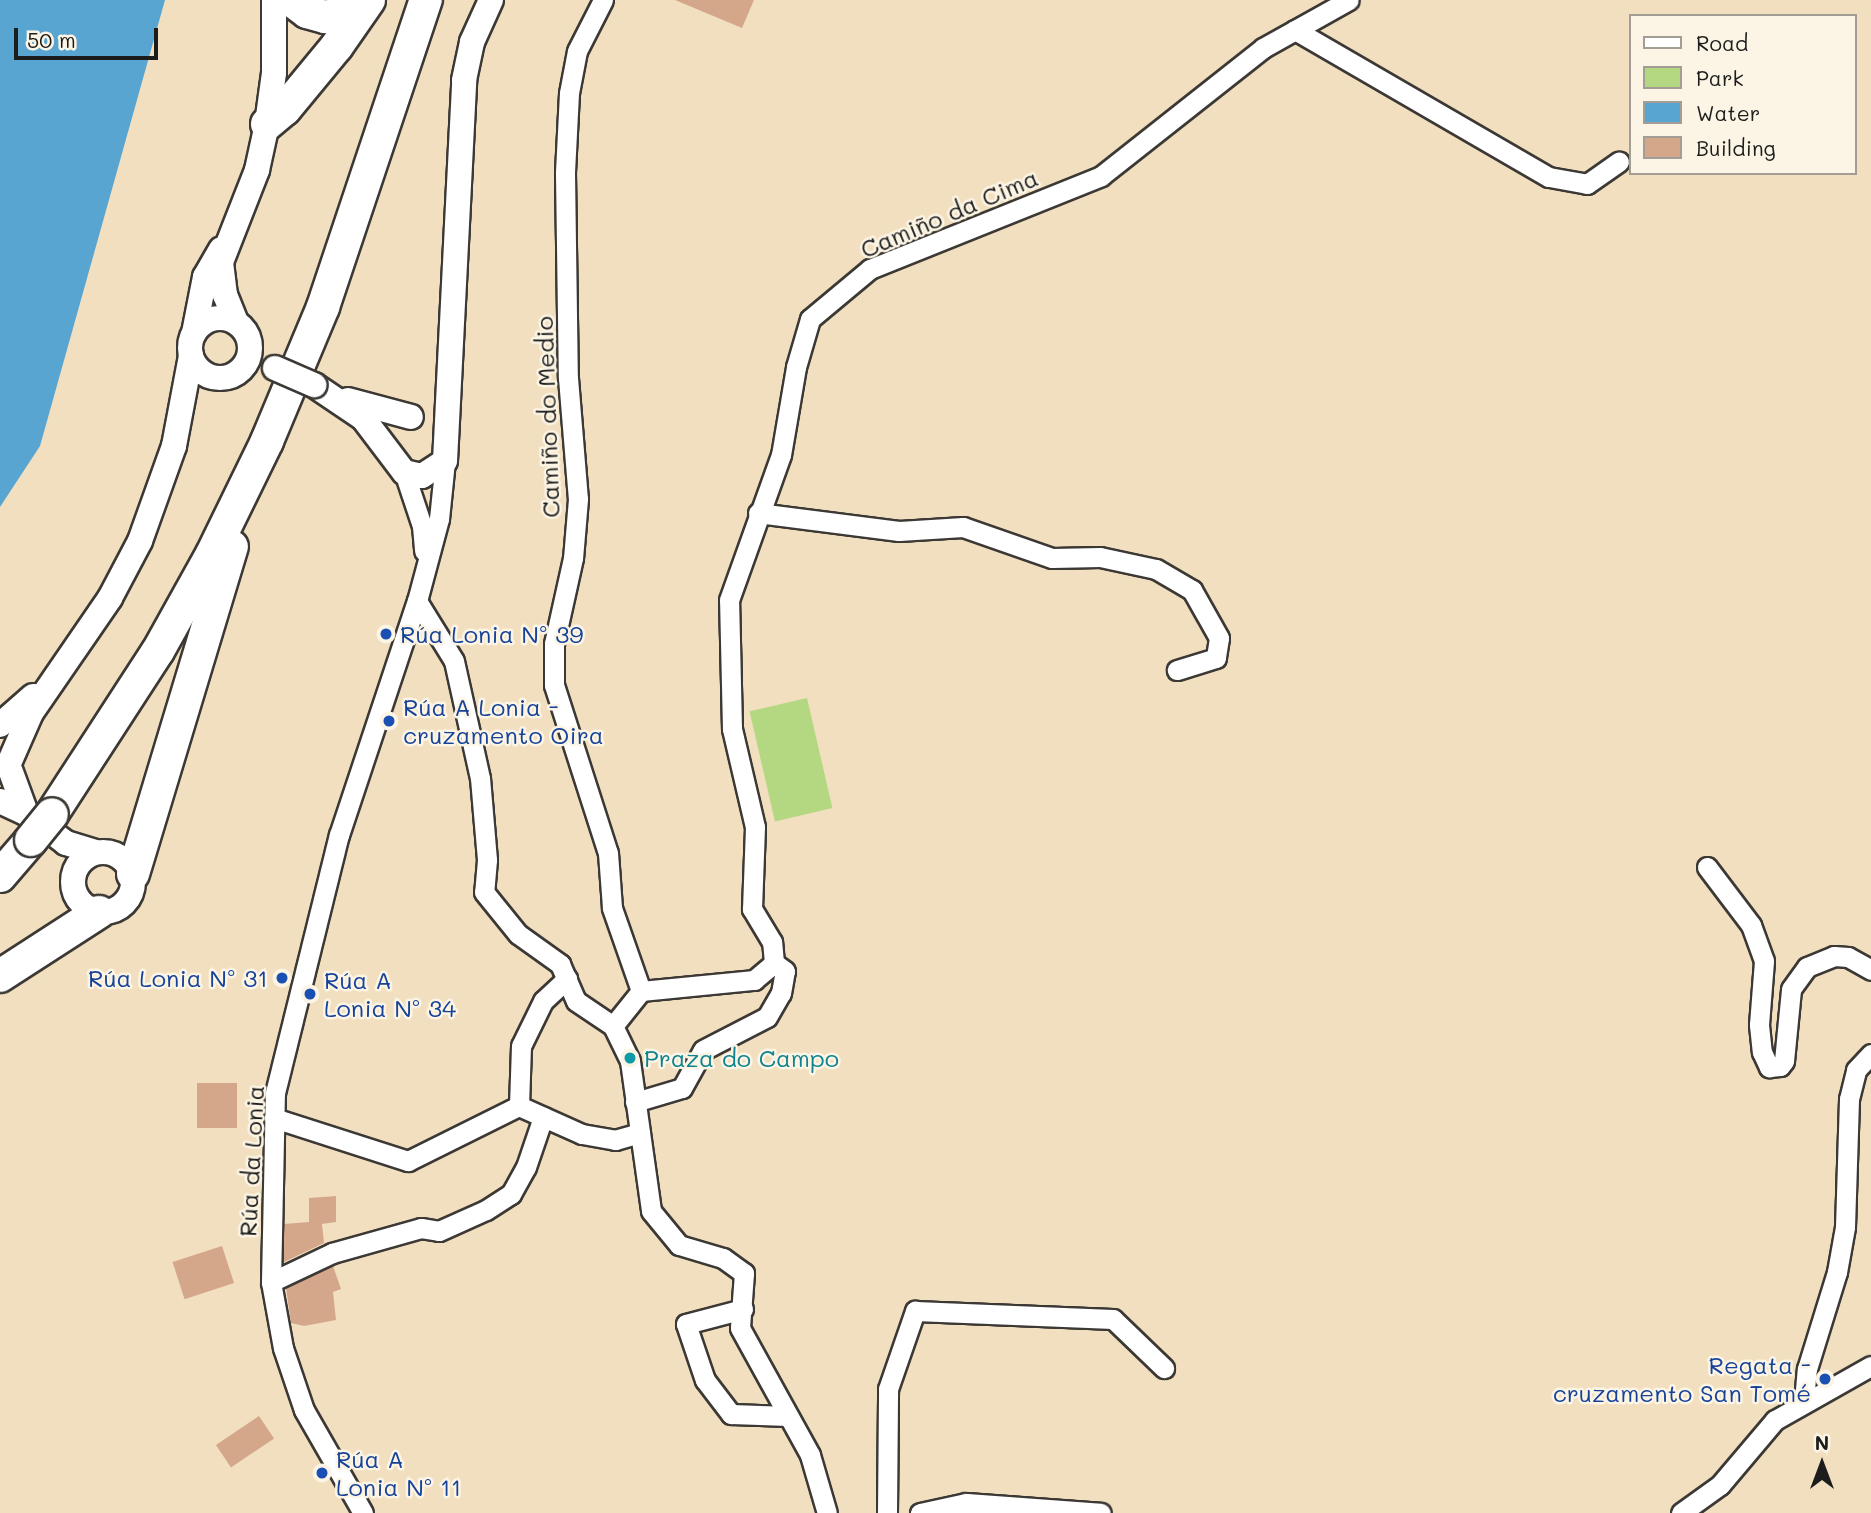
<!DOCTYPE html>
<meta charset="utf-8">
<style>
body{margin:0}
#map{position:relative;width:1871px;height:1513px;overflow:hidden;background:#f2dfc0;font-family:Mali,sans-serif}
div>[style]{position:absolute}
.green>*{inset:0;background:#b3d881;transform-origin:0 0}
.water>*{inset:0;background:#58a5d1}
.building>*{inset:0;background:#d5a78a;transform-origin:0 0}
.roads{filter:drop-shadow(2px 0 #3c3935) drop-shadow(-2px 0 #3c3935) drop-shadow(0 2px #3c3935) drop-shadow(0 -2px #3c3935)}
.minor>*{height:19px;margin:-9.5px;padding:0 9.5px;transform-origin:9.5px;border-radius:9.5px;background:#fff}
.tertiary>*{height:24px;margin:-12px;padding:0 12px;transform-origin:12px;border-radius:12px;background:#fff}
.tertiary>.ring{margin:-12px;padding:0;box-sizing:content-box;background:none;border:24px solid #fff;border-radius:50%}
.trunk>*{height:32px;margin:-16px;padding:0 16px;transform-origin:16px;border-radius:16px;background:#fff}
.bridges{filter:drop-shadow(2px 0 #3c3935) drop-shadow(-2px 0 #3c3935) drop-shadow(0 2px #3c3935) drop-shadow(0 -2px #3c3935)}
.tertiary-bridge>*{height:24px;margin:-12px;padding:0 12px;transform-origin:12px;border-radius:12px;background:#fff}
.trunk-bridge>*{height:32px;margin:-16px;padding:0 16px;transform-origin:16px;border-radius:16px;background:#fff}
.dots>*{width:19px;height:19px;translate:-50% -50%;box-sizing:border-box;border:4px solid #fcf5e5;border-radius:50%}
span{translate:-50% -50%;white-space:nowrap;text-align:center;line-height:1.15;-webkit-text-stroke:5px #fcf5e5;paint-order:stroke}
.street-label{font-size:24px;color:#1c1c1c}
.transit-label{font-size:24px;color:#164399}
.left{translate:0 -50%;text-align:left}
.right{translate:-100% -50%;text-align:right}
.culture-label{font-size:24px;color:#0d838f}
.legend{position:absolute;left:1629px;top:14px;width:228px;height:161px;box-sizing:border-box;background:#fcf5e5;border:2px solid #a29e95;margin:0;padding:9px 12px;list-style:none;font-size:21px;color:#1c1c1c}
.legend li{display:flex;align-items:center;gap:14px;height:35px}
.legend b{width:35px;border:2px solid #a29e95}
.north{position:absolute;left:1787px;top:1429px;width:70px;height:70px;-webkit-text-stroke:5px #fcf5e5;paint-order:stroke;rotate:0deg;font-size:19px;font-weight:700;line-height:28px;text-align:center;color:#1c1c1c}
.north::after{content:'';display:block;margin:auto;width:24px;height:32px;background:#1c1c1c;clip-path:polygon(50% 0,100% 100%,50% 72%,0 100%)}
.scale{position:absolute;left:14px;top:28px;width:144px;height:32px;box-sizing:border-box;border:4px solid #1c1c1c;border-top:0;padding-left:9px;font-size:21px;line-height:24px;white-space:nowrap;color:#1c1c1c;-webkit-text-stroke:5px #fcf5e5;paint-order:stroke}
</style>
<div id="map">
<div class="green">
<i style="left:807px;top:698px;width:113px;height:59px;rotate:77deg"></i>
</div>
<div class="water">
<i style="clip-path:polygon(0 0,165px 0,40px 446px,0 507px)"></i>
</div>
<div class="building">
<i style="clip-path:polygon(675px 0,754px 0,742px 28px)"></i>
<i style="left:197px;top:1083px;width:40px;height:45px"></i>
<i style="clip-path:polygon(336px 1196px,336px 1222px,322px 1224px,324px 1243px,284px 1262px,284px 1224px,309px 1222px,309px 1198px)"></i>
<i style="left:222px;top:1246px;width:39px;height:52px;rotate:72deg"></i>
<i style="clip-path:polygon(333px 1266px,341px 1289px,333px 1292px,336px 1320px,304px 1326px,291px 1323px,286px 1288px)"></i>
<i style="left:259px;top:1416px;width:27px;height:52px;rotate:56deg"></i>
</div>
<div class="roads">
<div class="minor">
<i style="left:603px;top:0;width:57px;rotate:117deg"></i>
<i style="left:577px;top:51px;width:43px;rotate:100.8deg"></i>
<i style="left:569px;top:93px;width:80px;rotate:92.9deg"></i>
<i style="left:565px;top:173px;width:205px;rotate:89.2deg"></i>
<i style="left:568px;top:378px;width:121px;rotate:85.3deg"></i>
<i style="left:578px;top:499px;width:59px;rotate:94.8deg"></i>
<i style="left:573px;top:558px;width:88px;rotate:102.5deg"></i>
<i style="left:554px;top:644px;width:41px;rotate:90deg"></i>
<i style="left:554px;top:685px;width:176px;rotate:72.2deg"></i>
<i style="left:608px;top:853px;width:55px;rotate:85.8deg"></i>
<i style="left:612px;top:908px;width:88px;rotate:70.7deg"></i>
<i style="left:1295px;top:30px;width:293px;rotate:30.1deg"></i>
<i style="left:1549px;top:177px;width:39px;rotate:10deg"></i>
<i style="left:1587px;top:184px;width:39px;rotate:-35deg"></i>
<i style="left:404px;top:472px;width:57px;rotate:71.6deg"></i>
<i style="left:422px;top:526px;width:25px;rotate:85deg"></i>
<i style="left:758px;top:513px;width:142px;rotate:7.3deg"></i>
<i style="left:899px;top:531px;width:64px;rotate:-3.6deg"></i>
<i style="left:963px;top:527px;width:94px;rotate:19.2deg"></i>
<i style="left:1052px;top:558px;width:48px;rotate:-1.2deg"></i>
<i style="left:1100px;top:557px;width:57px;rotate:12.1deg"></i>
<i style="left:1156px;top:569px;width:42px;rotate:30.3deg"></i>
<i style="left:1192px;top:590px;width:55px;rotate:60.6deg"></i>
<i style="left:1219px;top:638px;width:20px;rotate:99deg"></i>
<i style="left:1216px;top:658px;width:41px;rotate:162.9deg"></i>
<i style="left:417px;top:601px;width:70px;rotate:58.3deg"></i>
<i style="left:454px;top:661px;width:120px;rotate:77.5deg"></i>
<i style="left:480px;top:778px;width:82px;rotate:85.1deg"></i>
<i style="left:487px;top:860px;width:32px;rotate:95deg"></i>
<i style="left:484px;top:892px;width:54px;rotate:51deg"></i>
<i style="left:518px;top:934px;width:52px;rotate:35.5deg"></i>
<i style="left:560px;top:964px;width:40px;rotate:66.6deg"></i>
<i style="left:576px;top:1001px;width:45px;rotate:34deg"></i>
<i style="left:1707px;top:867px;width:73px;rotate:52.8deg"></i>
<i style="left:1751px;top:925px;width:38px;rotate:70deg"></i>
<i style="left:1764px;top:961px;width:64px;rotate:94.5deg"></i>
<i style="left:1759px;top:1025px;width:27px;rotate:84deg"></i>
<i style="left:1762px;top:1052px;width:17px;rotate:65deg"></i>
<i style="left:1769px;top:1067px;width:11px;rotate:-5deg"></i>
<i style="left:1780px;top:1066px;width:6px;rotate:-51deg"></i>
<i style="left:1784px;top:1061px;width:72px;rotate:-84.4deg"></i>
<i style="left:1791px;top:989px;width:27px;rotate:-54deg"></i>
<i style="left:1807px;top:967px;width:29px;rotate:-22deg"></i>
<i style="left:1834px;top:956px;width:14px;rotate:4deg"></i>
<i style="left:1848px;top:957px;width:26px;rotate:29deg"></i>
<i style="left:774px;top:963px;width:21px;rotate:-95deg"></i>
<i style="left:772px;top:942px;width:39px;rotate:-121deg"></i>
<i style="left:752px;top:909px;width:82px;rotate:-87.9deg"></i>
<i style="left:755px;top:827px;width:101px;rotate:-103.2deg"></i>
<i style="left:732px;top:729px;width:129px;rotate:-91.3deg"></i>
<i style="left:729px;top:600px;width:154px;rotate:-70.3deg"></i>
<i style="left:781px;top:455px;width:89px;rotate:-80.3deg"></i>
<i style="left:796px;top:367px;width:50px;rotate:-73.7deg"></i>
<i style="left:810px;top:319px;width:78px;rotate:-39.8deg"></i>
<i style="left:870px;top:269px;width:249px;rotate:-21.9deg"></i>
<i style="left:1101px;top:176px;width:206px;rotate:-38.3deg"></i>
<i style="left:1263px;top:48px;width:98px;rotate:-29.2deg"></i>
<i style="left:613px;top:1026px;width:39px;rotate:64deg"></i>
<i style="left:630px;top:1061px;width:151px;rotate:82deg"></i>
<i style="left:651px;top:1211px;width:44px;rotate:50.5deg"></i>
<i style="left:679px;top:1245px;width:46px;rotate:16.5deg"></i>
<i style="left:723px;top:1258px;width:26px;rotate:36deg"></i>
<i style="left:744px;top:1273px;width:55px;rotate:94.2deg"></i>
<i style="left:740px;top:1328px;width:145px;rotate:61.1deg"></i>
<i style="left:810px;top:1455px;width:60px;rotate:73.7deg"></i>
<i style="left:613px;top:1026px;width:45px;rotate:-51.3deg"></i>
<i style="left:641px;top:991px;width:114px;rotate:-5.6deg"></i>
<i style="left:754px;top:980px;width:26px;rotate:-40deg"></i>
<i style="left:635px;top:1102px;width:49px;rotate:-16.6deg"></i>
<i style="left:682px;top:1088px;width:43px;rotate:-61.1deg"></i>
<i style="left:703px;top:1050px;width:72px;rotate:-27.3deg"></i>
<i style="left:767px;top:1017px;width:28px;rotate:-60deg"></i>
<i style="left:781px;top:993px;width:22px;rotate:-80deg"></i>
<i style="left:785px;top:971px;width:14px;rotate:-144deg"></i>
<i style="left:519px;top:1106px;width:60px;rotate:-88.1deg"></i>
<i style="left:521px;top:1046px;width:50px;rotate:-63.9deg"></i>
<i style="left:543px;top:1001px;width:33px;rotate:-43deg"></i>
<i style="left:274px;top:1118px;width:141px;rotate:17.8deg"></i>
<i style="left:408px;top:1161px;width:124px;rotate:-26.4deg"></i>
<i style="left:519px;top:1106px;width:69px;rotate:24deg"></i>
<i style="left:582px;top:1134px;width:34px;rotate:10deg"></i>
<i style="left:615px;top:1140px;width:26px;rotate:-16deg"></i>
<i style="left:271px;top:1282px;width:68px;rotate:-25.4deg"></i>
<i style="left:332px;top:1253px;width:92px;rotate:-15.7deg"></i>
<i style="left:421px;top:1228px;width:18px;rotate:9deg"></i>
<i style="left:439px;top:1231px;width:51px;rotate:-24.1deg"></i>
<i style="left:486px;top:1210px;width:30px;rotate:-33deg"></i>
<i style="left:511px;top:1194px;width:31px;rotate:-61deg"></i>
<i style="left:526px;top:1167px;width:53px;rotate:-71.2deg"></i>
<i style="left:743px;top:1309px;width:59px;rotate:165.3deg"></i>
<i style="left:686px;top:1324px;width:59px;rotate:71.3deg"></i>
<i style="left:705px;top:1380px;width:43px;rotate:52.6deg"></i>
<i style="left:731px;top:1414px;width:57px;rotate:2deg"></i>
<i style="left:1804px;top:1401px;width:32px;rotate:-85deg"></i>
<i style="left:1807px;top:1369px;width:102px;rotate:-72.8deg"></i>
<i style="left:1837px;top:1272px;width:46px;rotate:-79.9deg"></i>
<i style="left:1845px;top:1227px;width:128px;rotate:-88.2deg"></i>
<i style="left:1849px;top:1099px;width:30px;rotate:-76deg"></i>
<i style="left:1856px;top:1070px;width:22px;rotate:-47deg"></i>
<i style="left:363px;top:1513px;width:119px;rotate:-119.8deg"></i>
<i style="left:304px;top:1410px;width:65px;rotate:-108.7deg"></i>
<i style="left:283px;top:1348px;width:67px;rotate:-100.3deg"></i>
<i style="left:271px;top:1282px;width:189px;rotate:-88.8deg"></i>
<i style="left:275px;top:1093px;width:266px;rotate:-76.1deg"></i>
<i style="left:339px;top:835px;width:247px;rotate:-71.6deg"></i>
<i style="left:417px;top:601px;width:85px;rotate:-75deg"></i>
<i style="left:439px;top:519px;width:58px;rotate:-84.1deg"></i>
<i style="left:887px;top:1513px;width:124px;rotate:-89.5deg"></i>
<i style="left:888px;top:1389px;width:83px;rotate:-70.9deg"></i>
<i style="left:915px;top:1311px;width:198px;rotate:2.3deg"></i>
<i style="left:1113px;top:1319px;width:71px;rotate:43.9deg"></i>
<i style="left:920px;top:1513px;width:47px;rotate:-12.3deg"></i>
<i style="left:966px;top:1503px;width:135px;rotate:4.2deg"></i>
<i style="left:1681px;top:1513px;width:48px;rotate:-35.7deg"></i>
<i style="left:1720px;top:1485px;width:85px;rotate:-49.8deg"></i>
<i style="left:1775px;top:1420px;width:110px;rotate:-29.4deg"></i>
</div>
<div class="tertiary">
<i class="ring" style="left:190px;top:318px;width:36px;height:36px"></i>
<i style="left:236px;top:322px;width:29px;rotate:-112deg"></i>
<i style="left:225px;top:295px;width:33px;rotate:-97deg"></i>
<i style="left:221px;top:262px;width:99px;rotate:-68.6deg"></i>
<i style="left:257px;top:170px;width:47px;rotate:-77.7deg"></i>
<i style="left:267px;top:124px;width:51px;rotate:-82.2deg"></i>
<i style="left:274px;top:73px;width:73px;rotate:-90deg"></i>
<i style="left:194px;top:333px;width:57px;rotate:-78.9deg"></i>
<i style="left:205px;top:277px;width:32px;rotate:-60deg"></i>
<i style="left:314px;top:385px;width:59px;rotate:34deg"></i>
<i style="left:363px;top:418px;width:68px;rotate:52.8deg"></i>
<i style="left:404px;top:472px;width:18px;rotate:13deg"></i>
<i style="left:422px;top:476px;width:27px;rotate:-33deg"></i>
<i style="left:445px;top:461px;width:381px;rotate:-87.1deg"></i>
<i style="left:464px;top:80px;width:39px;rotate:-78deg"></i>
<i style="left:472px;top:42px;width:46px;rotate:-65.7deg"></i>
<i style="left:348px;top:400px;width:65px;rotate:15.1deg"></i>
<i style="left:0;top:725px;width:44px;rotate:-41.3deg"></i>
<i style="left:10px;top:761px;width:52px;rotate:-66.4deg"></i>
<i style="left:31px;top:713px;width:140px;rotate:-55.5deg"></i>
<i style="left:110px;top:598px;width:64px;rotate:-62.2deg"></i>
<i style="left:140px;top:541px;width:101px;rotate:-70.3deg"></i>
<i style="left:174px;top:446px;width:92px;rotate:-79.3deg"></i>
<i style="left:11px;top:772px;width:44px;rotate:69.9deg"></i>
<i style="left:0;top:801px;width:29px;rotate:25deg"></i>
<i style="left:26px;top:813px;width:50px;rotate:36.9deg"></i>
<i style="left:66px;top:843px;width:30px;rotate:17deg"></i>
<i class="ring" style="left:73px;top:852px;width:36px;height:36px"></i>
</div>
<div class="trunk">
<i style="left:291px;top:0;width:20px;rotate:37deg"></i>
<i style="left:307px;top:12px;width:19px;rotate:16deg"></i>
<i style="left:325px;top:17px;width:38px;rotate:-12deg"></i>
<i style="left:267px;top:124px;width:23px;rotate:-40deg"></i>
<i style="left:285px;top:109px;width:82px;rotate:-50.5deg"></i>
<i style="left:337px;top:46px;width:56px;rotate:-55.2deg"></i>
<i style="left:52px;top:814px;width:194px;rotate:-57deg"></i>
<i style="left:158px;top:651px;width:111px;rotate:-60.9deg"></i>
<i style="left:212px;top:554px;width:126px;rotate:-64deg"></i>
<i style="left:267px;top:441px;width:145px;rotate:-67.3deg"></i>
<i style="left:323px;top:307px;width:324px;rotate:-71.5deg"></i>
<i style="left:133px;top:874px;width:342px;rotate:-73.2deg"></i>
<i style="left:0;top:876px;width:48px;rotate:-49.3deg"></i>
<i style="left:0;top:976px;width:118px;rotate:-32.9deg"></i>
</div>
</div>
<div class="bridges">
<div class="tertiary-bridge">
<i style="left:275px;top:368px;width:43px;rotate:23.6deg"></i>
</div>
<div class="trunk-bridge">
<i style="left:31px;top:840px;width:33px;rotate:-51deg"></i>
</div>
</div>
<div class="dots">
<i style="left:386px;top:634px;background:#1a4fb4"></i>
<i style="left:389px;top:721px;background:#1a4fb4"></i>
<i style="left:282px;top:978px;background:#1a4fb4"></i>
<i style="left:310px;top:994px;background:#1a4fb4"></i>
<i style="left:630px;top:1058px;background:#0f9aa8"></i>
<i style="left:1825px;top:1379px;background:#1a4fb4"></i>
<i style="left:322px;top:1473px;background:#1a4fb4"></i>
</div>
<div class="street-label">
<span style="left:949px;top:213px;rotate:-23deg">Camiño da Cima</span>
<span style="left:547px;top:417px;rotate:-92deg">Camiño do Medio</span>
<span style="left:251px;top:1161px;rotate:-87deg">Rúa da Lonia</span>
</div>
<div class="transit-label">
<span class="left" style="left:400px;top:634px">Rúa Lonia Nº 39</span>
<span class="left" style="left:403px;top:721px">Rúa A Lonia -<br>cruzamento Oira</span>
<span class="right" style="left:268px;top:978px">Rúa Lonia Nº 31</span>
<span class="left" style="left:324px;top:994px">Rúa A<br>Lonia Nº 34</span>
<span class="right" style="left:1811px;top:1379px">Regata -<br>cruzamento San Tomé</span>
<span class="left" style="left:336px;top:1473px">Rúa A<br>Lonia Nº 11</span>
</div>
<div class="culture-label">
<span class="left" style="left:644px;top:1058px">Praza do Campo</span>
</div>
<ul class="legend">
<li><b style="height:9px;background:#fff"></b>Road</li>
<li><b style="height:19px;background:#b3d881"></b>Park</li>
<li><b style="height:19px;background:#58a5d1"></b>Water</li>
<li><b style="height:19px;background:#d5a78a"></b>Building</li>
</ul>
<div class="north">N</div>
<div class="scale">50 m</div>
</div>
